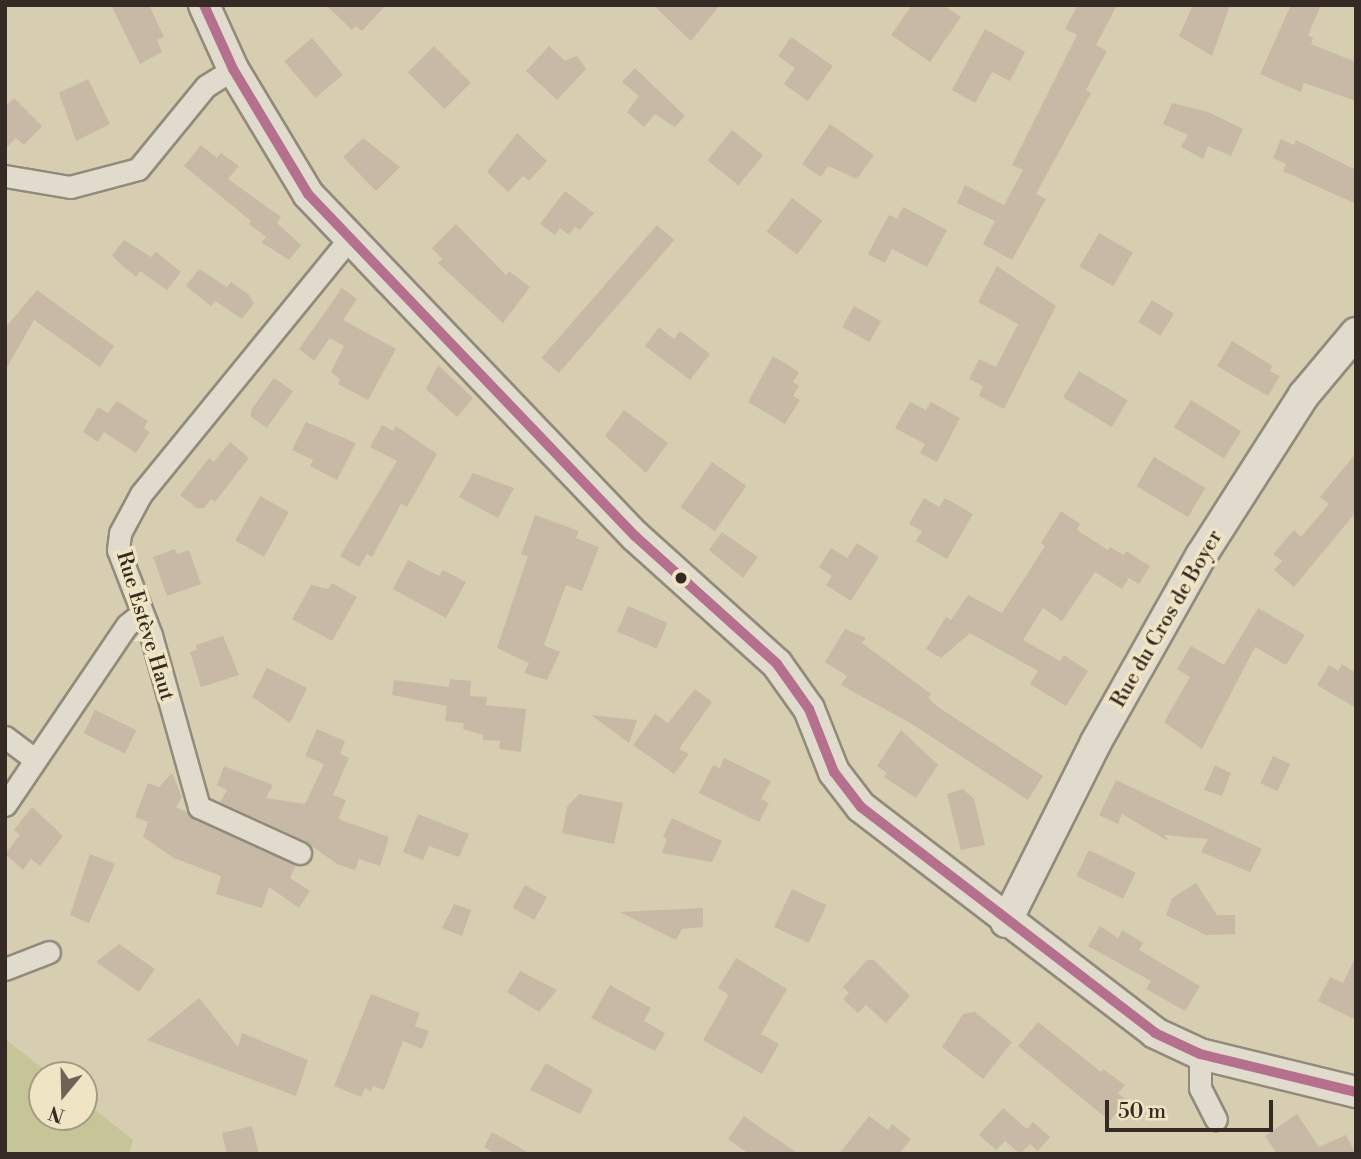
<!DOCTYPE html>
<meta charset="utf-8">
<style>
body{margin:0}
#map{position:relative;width:1361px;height:1159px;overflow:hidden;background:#d7ceb2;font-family:"Libre Bodoni",serif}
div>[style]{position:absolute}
.green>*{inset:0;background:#c6c598}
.building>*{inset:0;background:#c7b9a5;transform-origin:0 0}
.roads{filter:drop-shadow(2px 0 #918b7b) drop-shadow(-2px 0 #918b7b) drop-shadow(0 2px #918b7b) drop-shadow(0 -2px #918b7b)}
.street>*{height:21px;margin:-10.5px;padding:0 10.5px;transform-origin:10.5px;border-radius:10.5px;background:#e0dbcc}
.secondary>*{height:30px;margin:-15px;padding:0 15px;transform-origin:15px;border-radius:15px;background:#e0dbcc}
.bus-1>*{height:10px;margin:-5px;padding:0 5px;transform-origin:5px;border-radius:5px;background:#b5708d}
.dots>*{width:19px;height:19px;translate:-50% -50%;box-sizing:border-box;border:4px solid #efe4c3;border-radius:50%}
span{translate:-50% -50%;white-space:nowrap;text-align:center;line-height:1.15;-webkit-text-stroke:7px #efe4c3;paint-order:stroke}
.street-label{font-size:21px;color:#362a24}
.frame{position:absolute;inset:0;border:7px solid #362a24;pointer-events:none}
.north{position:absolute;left:28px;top:1061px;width:70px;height:70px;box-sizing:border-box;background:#efe4c3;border:2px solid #a59a83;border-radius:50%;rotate:199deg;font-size:19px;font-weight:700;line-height:28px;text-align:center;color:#362a24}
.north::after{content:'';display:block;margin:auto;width:24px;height:32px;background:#6e6356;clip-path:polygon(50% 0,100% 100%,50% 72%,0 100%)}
.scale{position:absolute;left:1105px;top:1100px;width:168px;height:32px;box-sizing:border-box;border:4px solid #362a24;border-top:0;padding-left:9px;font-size:21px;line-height:24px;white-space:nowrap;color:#362a24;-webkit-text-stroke:5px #efe4c3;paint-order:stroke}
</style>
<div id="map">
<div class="green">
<i style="clip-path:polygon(5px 1039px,51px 1075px,42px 1075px,42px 1117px,84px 1117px,84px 1101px,133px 1140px,129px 1154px,5px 1154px)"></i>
</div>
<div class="building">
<i style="clip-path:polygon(111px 5px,149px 5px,164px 37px,157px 40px,162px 52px,140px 64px)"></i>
<i style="clip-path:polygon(326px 5px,386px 5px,362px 31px,356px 26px,352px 30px)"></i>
<i style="clip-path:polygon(653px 5px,720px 5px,691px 41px)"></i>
<i style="clip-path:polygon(912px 5px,943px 5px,961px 17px,930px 62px,891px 35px)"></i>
<i style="clip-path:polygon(1078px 5px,1117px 5px,1096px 45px,1107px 51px,1086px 90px,1091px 93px,1036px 194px,1046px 199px,1012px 260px,983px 244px,995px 221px,957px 203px,965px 185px,1004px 205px,1023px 170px,1012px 165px,1077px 35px,1065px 29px)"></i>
<i style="clip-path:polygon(1193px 5px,1230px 5px,1212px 56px,1179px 36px)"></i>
<i style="clip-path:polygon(1291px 5px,1321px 5px,1308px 35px,1313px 38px,1311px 44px,1356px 62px,1356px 101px,1304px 83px,1301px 92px,1260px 74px)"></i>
<i style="clip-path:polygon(985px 29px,1025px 52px,1010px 81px,992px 72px,975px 103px,952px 90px)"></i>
<i style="clip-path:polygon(791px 37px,833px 66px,808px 101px,784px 84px,795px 68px,778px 56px)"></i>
<i style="left:312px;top:38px;width:48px;height:36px;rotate:50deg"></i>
<i style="left:434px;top:46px;width:52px;height:37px;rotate:45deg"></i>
<i style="clip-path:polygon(549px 46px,565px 61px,577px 56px,586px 69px,557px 100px,526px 71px)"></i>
<i style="clip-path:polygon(635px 68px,685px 116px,675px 127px,655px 114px,644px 127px,627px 112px,639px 96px,622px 82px)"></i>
<i style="clip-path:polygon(88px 79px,110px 124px,76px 141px,59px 93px)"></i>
<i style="clip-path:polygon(14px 98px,42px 126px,24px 145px,16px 138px,5px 149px,5px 106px)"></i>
<i style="clip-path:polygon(1172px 103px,1208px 112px,1243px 129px,1231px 156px,1208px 146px,1203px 159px,1181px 147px,1188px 135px,1163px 124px)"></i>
<i style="clip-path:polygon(830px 124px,874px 155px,857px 179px,828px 166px,821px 177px,802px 164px)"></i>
<i style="left:732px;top:130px;width:40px;height:39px;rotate:39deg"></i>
<i style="clip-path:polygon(517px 133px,547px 161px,529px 181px,523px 176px,508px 192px,487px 172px)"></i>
<i style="clip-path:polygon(363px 138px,400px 167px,376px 191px,343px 157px)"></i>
<i style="clip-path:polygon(1281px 139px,1294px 145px,1296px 140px,1356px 170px,1356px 204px,1283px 171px,1286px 164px,1273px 158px)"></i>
<i style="clip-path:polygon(201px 145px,217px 158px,221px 153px,239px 166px,228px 179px,281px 217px,277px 223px,301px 245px,289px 260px,261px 242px,266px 237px,249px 224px,251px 221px,184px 166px)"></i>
<i style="clip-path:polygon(565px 191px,594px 213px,580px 230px,575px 227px,569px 235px,560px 228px,555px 235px,540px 224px)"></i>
<i style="left:792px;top:198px;width:38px;height:42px;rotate:37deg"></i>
<i style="clip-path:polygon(903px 207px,947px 230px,927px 267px,892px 249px,885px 263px,868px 254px,889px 215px,897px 219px)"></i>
<i style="clip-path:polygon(456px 224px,506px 275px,509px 271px,530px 287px,503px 323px,438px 263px,442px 259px,432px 248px)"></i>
<i style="left:657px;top:225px;width:23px;height:176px;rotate:41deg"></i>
<i style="left:1099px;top:233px;width:39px;height:39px;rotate:30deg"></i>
<i style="clip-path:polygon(124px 240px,151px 257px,156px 252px,181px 272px,167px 290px,140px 271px,136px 277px,119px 263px,112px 255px)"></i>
<i style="clip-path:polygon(997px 266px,1056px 306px,1004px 409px,979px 396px,983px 386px,969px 379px,979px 359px,996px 367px,1018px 324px,978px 302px)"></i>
<i style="clip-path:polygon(199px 269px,227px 287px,231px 282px,248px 294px,254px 303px,242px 319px,215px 301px,211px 306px,186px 286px)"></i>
<i style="clip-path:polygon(342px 288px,357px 299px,343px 320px,396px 349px,368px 400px,338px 384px,340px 379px,331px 372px,344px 346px,330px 338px,314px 361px,299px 349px)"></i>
<i style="clip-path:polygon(37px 290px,114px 346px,100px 367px,34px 320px,5px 371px,5px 328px)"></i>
<i style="left:1152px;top:300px;width:26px;height:26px;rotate:32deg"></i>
<i style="left:854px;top:306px;width:31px;height:24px;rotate:29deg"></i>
<i style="clip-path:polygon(659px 327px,674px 339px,680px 331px,710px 354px,690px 380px,645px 346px)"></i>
<i style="clip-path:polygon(1232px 341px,1273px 366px,1270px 371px,1280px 376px,1268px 396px,1217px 366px)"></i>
<i style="clip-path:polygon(773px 356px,799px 372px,793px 382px,799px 386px,793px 396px,800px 400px,785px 424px,748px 402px)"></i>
<i style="clip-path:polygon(438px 365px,473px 398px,457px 417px,426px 389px)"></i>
<i style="left:1079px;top:371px;width:57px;height:31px;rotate:31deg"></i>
<i style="clip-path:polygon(274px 378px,293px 391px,267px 428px,251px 417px,251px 410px)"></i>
<i style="left:1191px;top:400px;width:59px;height:32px;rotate:32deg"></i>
<i style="clip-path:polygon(117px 401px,148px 421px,144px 428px,150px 432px,136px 453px,104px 432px,98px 442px,83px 432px,98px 407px,108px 413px)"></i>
<i style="clip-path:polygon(910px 402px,926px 410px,931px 402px,960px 418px,937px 462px,920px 453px,925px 444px,895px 428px)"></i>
<i style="clip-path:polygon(624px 410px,668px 443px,646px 473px,605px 436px)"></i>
<i style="clip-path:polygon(306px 422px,356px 443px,337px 480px,310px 466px,313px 460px,292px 450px)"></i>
<i style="clip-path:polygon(382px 425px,393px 431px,396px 426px,437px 454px,407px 507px,401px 504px,372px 557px,367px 554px,359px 567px,340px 556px,397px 461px,370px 447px)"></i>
<i style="clip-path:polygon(230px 442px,249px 458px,215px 502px,211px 499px,204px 508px,197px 508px,180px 495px,209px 458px,214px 462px)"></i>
<i style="clip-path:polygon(1356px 453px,1356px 512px,1294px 587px,1274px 570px,1282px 561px,1273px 554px,1294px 530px,1301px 537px,1329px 504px,1320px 497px)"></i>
<i style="left:1154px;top:457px;width:60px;height:34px;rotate:31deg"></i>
<i style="left:712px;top:462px;width:42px;height:55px;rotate:35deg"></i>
<i style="clip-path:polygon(473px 473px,514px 488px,498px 518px,459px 497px)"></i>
<i style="left:260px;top:496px;width:33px;height:51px;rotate:29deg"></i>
<i style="clip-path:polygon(924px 498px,939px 507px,945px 498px,973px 514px,947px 559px,916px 541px,922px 531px,909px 524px)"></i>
<i style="clip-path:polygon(1061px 511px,1080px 524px,1077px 530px,1108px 550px,1110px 547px,1124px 555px,1126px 551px,1150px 566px,1139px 584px,1129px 578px,1122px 589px,1095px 572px,1062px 621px,1043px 608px,1023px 640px,1060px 661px,1064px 655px,1088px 671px,1066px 706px,1030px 684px,1038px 671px,970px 633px,941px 658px,926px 649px,946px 617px,951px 620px,968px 595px,1002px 613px,1045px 546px,1041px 543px)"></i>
<i style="clip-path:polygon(535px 515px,579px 531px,576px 538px,599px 547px,582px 591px,566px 585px,544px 645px,560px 652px,547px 680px,524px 673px,529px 663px,497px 648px,528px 556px,521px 554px)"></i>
<i style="clip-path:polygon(722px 532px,758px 557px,743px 578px,709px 550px)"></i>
<i style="clip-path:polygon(857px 543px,879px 557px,851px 601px,826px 585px,832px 576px,819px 567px,831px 548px,847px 558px)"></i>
<i style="clip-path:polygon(175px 549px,177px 554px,189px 550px,201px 584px,167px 596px,153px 557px)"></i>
<i style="clip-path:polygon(408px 560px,439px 576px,443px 570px,466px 582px,446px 618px,393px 589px)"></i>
<i style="clip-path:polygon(332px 583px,357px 597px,332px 641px,292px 619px,311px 585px,328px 589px)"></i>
<i style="left:628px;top:606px;width:43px;height:28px;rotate:23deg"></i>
<i style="clip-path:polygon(1258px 608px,1305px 635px,1286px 665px,1255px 647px,1202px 749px,1164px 722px,1190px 677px,1177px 669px,1191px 646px,1224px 665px)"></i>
<i style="clip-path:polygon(845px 629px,866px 638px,862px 643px,931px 694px,928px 698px,938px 707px,1043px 776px,1028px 800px,912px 724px,841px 685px,847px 676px,825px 662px)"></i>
<i style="clip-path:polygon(223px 636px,239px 675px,201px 687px,190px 652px,197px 650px,196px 645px)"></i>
<i style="clip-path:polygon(1342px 664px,1356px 673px,1356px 708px,1317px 685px,1329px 665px,1338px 671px)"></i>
<i style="clip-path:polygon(267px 668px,307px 688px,290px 723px,252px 697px)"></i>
<i style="clip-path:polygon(450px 679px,471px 681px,470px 696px,487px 697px,486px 705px,526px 709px,521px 752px,499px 749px,500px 741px,483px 740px,483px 735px,463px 729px,464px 723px,445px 721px,447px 706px,392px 695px,394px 680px,449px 687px)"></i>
<i style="clip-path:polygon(695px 689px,712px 702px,679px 749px,689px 754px,674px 774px,633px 745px,655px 714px,668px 723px)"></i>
<i style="left:95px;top:710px;width:46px;height:26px;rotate:26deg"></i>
<i style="clip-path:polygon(591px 715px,637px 720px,629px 743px)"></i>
<i style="clip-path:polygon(317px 729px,345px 741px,340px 754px,349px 758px,333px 795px,346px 800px,338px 819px,389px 837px,380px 866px,359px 859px,355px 870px,337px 864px,305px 841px,220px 802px,227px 790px,217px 785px,224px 766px,273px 785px,266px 798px,305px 804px,324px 764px,305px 756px)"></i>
<i style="clip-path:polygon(901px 730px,938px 765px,916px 798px,884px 777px,887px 773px,877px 766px)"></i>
<i style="left:1273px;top:756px;width:19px;height:30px;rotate:25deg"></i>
<i style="clip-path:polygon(724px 758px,771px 781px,761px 799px,769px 803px,759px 822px,699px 793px,713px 765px,720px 768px)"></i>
<i style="clip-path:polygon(1215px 765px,1231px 773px,1222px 796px,1204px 790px)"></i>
<i style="clip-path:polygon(172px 773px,182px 797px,176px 807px,296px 865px,290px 878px,310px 891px,299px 908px,269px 887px,262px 908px,216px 894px,221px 876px,174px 858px,143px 837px,148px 822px,135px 817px,148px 783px,159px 787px)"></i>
<i style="clip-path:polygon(1116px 780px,1262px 849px,1250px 872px,1201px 852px,1208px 839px,1164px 835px,1168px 841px,1122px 814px,1118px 824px,1099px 815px)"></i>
<i style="clip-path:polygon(963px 789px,974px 799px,985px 845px,961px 850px,947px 794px)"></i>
<i style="clip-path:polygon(579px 794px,623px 803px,614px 844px,562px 833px,567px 807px)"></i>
<i style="clip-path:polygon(32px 807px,63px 836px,40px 866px,31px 859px,23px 870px,5px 854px,20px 835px,14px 830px)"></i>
<i style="clip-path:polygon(418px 814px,469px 834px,459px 857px,429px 846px,423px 860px,403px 852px)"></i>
<i style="clip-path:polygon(672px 818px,722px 841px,712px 862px,662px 853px,667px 839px,663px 837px)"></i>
<i style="left:1089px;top:850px;width:52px;height:29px;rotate:26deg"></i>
<i style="clip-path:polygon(90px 854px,115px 864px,89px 923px,70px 915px)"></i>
<i style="clip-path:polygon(1196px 883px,1217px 915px,1235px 915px,1235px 934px,1206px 935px,1166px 915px,1172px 898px)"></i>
<i style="left:525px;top:885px;width:25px;height:26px;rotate:29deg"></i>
<i style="left:792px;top:889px;width:38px;height:42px;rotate:25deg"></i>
<i style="clip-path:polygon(454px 904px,471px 910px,462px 936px,442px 928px)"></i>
<i style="clip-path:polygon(703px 908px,703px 927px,682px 929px,676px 940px,620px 912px)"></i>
<i style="clip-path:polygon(1100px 926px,1118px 938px,1122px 930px,1143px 943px,1139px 950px,1200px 986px,1185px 1011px,1146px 989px,1151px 981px,1088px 946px)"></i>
<i style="clip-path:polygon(119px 944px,155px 969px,139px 992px,96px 962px)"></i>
<i style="clip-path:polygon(1356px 956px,1356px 1020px,1318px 1001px,1330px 977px,1343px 983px)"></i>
<i style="clip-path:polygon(736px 958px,787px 989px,761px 1034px,779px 1044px,762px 1074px,703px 1040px,727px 998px,728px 994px,718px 988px)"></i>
<i style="clip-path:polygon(867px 960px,874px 960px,910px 996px,886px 1023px,866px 1005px,858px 1013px,843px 999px,849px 993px,843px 987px)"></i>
<i style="clip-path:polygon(520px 971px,557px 990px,539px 1012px,507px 992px)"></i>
<i style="clip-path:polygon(610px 985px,651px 1008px,644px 1021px,665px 1033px,655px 1051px,591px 1018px)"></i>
<i style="clip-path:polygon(371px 994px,420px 1013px,415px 1026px,429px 1031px,422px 1049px,403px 1041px,384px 1090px,373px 1086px,371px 1091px,365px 1088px,361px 1097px,334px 1086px)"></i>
<i style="clip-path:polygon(199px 998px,238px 1047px,242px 1033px,308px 1060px,296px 1096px,147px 1040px)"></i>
<i style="clip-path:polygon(975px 1012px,1012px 1042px,983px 1079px,942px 1047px,963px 1014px)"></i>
<i style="clip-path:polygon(1038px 1022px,1101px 1072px,1103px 1069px,1125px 1085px,1118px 1093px,1126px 1100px,1110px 1121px,1018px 1046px)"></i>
<i style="clip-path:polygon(546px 1063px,593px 1090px,580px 1114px,530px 1090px)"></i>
<i style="clip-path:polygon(1003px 1108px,1027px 1129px,1033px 1122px,1050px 1137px,1038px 1151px,1030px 1144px,1020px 1154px,1005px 1141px,996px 1150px,979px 1135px)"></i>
<i style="clip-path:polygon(1297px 1114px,1319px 1147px,1346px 1135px,1356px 1154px,1277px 1154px,1265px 1136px)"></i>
<i style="clip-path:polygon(744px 1116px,768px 1133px,799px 1154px,749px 1154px,728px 1139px)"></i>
<i style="clip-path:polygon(869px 1116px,888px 1130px,892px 1124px,911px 1139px,899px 1154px,839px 1154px)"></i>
<i style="clip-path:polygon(252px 1126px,259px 1154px,227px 1154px,222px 1133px)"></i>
<i style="clip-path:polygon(492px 1132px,531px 1154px,496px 1154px,484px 1147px)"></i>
</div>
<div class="roads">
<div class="street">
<i style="left:5px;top:176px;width:66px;rotate:9.6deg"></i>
<i style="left:70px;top:187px;width:70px;rotate:-14.8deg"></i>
<i style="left:138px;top:169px;width:107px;rotate:-50.7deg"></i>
<i style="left:206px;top:86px;width:32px;rotate:-32deg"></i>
<i style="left:5px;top:737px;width:36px;rotate:37deg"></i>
<i style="left:5px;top:805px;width:217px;rotate:-55.9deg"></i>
<i style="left:127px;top:625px;width:19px;rotate:-39deg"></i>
<i style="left:300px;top:853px;width:111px;rotate:-155.5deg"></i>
<i style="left:199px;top:807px;width:179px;rotate:-105.6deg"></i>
<i style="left:151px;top:635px;width:91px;rotate:-111.2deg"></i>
<i style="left:118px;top:550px;width:17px;rotate:-83deg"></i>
<i style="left:120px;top:533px;width:44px;rotate:-61.7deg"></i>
<i style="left:141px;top:494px;width:328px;rotate:-50.8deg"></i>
<i style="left:5px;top:969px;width:47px;rotate:-21.1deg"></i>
<i style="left:1200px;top:1054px;width:34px;rotate:90deg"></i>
<i style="left:1200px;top:1088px;width:35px;rotate:63deg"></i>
</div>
<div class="secondary">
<i style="left:204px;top:5px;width:70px;rotate:65.6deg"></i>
<i style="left:233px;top:69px;width:146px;rotate:59deg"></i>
<i style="left:308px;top:194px;width:473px;rotate:46.3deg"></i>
<i style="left:635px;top:536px;width:191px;rotate:42deg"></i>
<i style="left:777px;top:664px;width:55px;rotate:54.6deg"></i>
<i style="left:809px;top:709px;width:68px;rotate:68.4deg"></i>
<i style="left:834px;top:772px;width:44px;rotate:52.4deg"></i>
<i style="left:861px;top:807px;width:371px;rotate:37.5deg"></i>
<i style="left:1155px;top:1033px;width:50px;rotate:25deg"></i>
<i style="left:1200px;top:1054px;width:161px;rotate:13.7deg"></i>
<i style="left:1006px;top:922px;width:201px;rotate:-63.4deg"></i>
<i style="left:1096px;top:742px;width:214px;rotate:-60.6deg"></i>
<i style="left:1201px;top:556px;width:191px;rotate:-57.4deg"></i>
<i style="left:1304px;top:395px;width:81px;rotate:-50deg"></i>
</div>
</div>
<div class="bus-1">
<i style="left:204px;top:5px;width:70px;rotate:65.6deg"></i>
<i style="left:233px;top:69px;width:146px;rotate:59deg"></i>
<i style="left:308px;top:194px;width:473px;rotate:46.3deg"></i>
<i style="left:635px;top:536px;width:191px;rotate:42deg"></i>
<i style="left:777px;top:664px;width:55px;rotate:54.6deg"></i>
<i style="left:809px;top:709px;width:68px;rotate:68.4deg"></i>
<i style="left:834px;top:772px;width:44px;rotate:52.4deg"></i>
<i style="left:861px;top:807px;width:371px;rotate:37.5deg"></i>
<i style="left:1155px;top:1033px;width:50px;rotate:25deg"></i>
<i style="left:1200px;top:1054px;width:161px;rotate:13.7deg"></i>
</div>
<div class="dots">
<i style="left:681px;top:578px;background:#362a24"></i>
</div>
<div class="street-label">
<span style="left:1167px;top:619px;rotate:-60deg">Rue du Cros de Boyer</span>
<span style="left:145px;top:626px;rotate:73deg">Rue Estève Haut</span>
</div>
<div class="frame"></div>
<div class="north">N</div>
<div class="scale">50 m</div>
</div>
